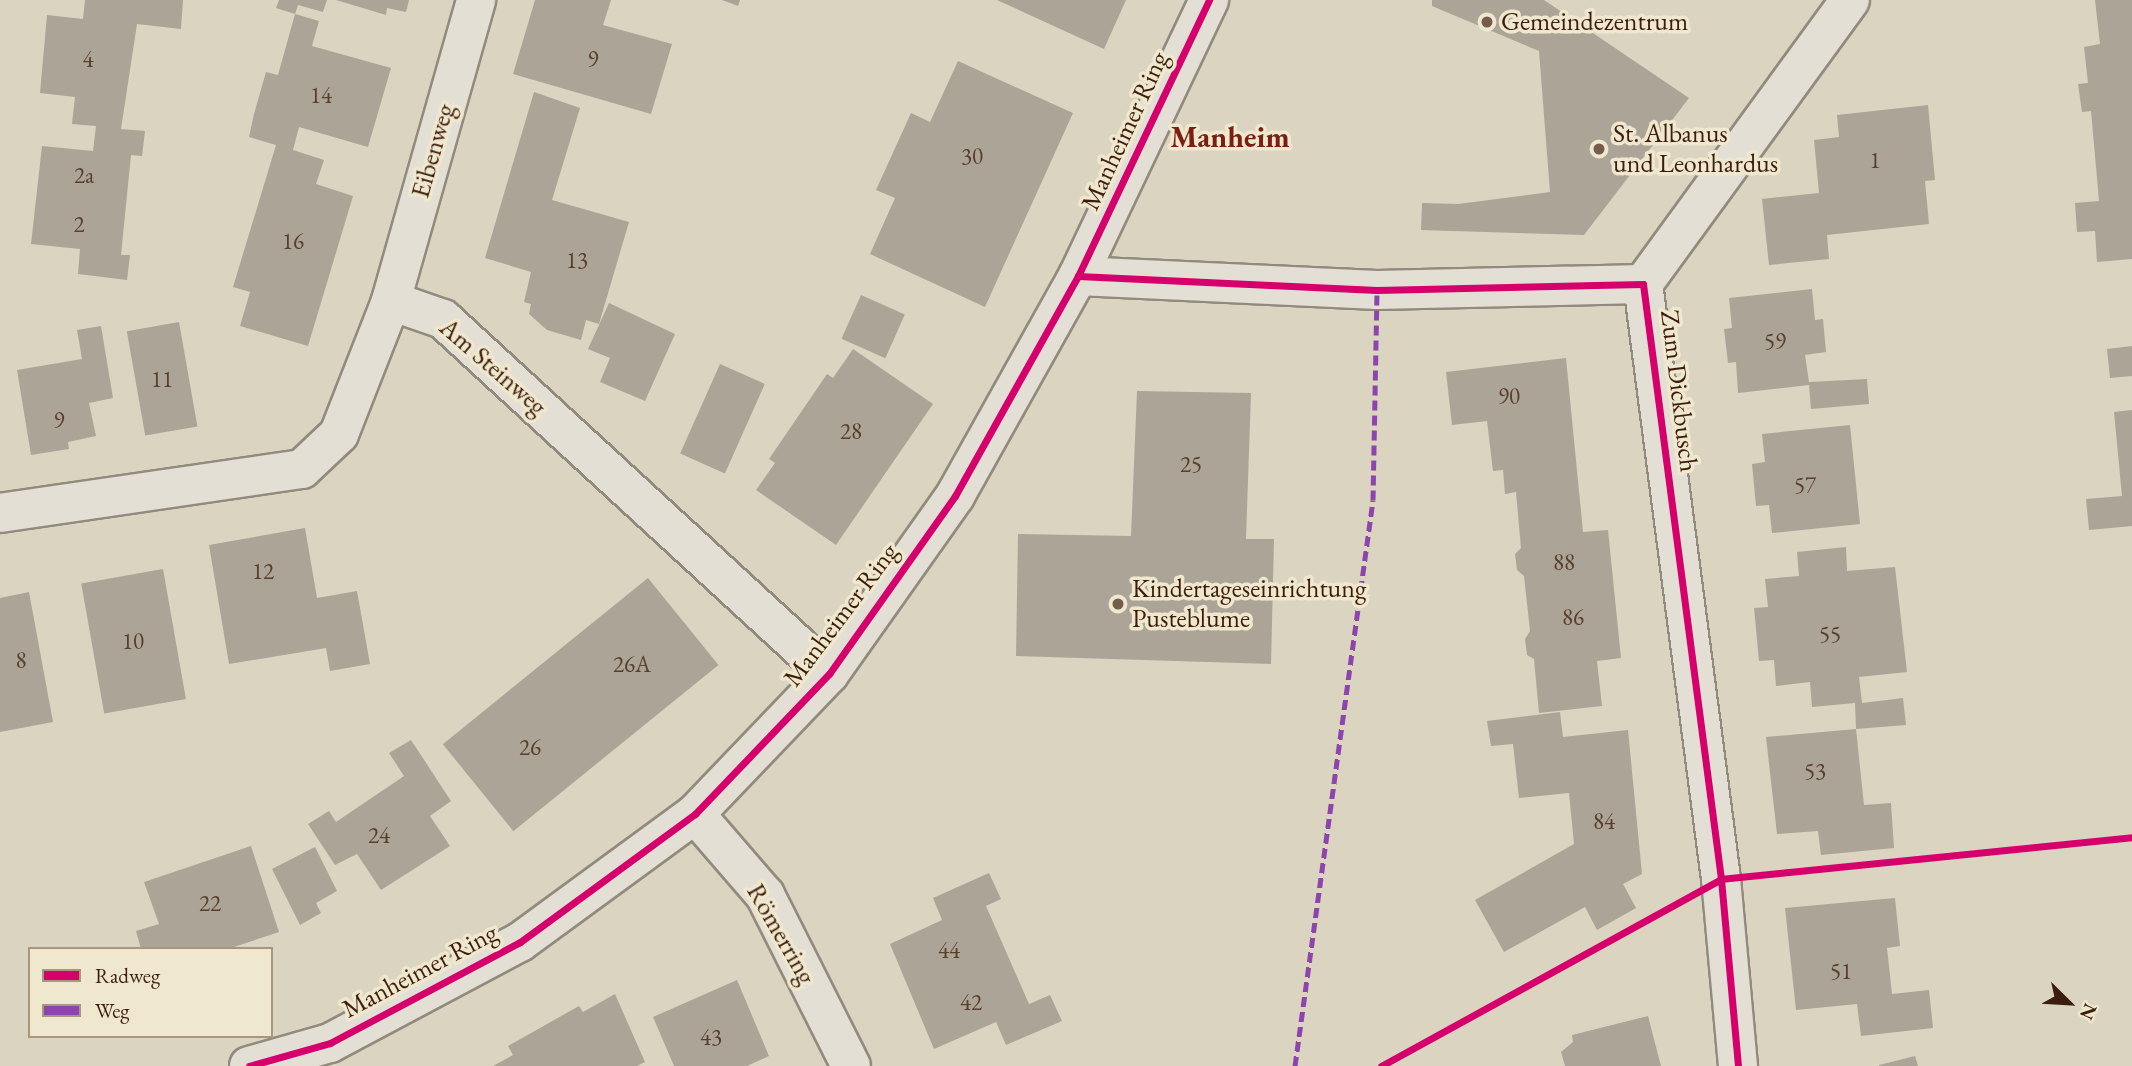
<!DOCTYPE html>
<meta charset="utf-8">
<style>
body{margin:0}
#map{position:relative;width:2132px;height:1066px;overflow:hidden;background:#dbd4c0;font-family:"EB Garamond",serif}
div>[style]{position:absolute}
.building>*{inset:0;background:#aca496;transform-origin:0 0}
.roads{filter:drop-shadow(2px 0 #928a7d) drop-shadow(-2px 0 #928a7d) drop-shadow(0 2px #928a7d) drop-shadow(0 -2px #928a7d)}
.minor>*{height:38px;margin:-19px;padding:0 19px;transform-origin:19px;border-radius:19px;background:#e3dfd5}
.quiet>*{height:5px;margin-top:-2.5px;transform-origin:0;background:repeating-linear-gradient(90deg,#8e44ad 0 10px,transparent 0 15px)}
.cycleway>*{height:7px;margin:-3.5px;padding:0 3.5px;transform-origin:3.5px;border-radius:3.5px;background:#d6006c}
.dots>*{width:19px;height:19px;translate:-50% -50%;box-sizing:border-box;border:4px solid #efe7ce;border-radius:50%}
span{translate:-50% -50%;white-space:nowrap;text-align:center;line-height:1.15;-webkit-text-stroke:7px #efe7ce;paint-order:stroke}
.number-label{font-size:23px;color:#583f2e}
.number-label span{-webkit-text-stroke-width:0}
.poi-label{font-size:26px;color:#3c1d0c}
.left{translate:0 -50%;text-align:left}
.street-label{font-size:26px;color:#3c1d0c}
.quarter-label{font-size:30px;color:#7a1f14;font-weight:700}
.legend{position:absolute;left:28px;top:947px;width:245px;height:91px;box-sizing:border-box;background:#efe7ce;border:2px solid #a79680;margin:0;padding:9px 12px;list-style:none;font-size:21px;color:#3c1d0c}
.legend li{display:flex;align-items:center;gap:14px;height:35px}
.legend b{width:35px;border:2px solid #a79680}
.north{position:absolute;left:2034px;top:968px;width:70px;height:70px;-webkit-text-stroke:5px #efe7ce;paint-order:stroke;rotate:114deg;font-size:19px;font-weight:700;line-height:28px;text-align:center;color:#3c1d0c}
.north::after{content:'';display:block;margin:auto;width:24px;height:32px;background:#3c1d0c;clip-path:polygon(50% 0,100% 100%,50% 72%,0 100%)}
</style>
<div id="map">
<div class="building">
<i style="clip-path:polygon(85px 0,183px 0,181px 29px,137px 24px,121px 129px,145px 131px,142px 156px,131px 155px,121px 255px,130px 255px,127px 280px,78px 274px,80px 249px,31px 244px,42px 146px,93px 151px,96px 126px,72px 124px,75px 97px,40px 93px,47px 15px,83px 19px)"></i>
<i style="clip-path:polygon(279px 0,327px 0,323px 12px,298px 5px,295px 14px,276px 8px)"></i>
<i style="clip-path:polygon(336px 0,409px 0,406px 12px,387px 8px,386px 15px)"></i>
<i style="clip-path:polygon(535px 0,611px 0,603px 25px,672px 44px,651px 114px,513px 74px)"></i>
<i style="clip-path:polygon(722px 0,740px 0,738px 6px)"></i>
<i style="clip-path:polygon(997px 0,1126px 0,1104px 49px)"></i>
<i style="clip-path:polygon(1432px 0,1544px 0,1689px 98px,1584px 235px,1421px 230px,1422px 203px,1458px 204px,1550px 192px,1539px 51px,1432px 6px)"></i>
<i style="clip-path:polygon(2095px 0,2132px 0,2132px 259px,2097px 262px,2095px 231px,2077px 232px,2075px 203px,2099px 201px,2091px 111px,2082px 112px,2078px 84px,2088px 83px,2084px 47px,2100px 44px)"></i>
<i style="clip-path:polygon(295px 14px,319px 21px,312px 46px,391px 68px,368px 147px,299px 127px,293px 150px,324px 160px,316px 184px,353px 196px,308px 346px,240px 326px,250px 292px,233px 287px,276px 145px,249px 137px,254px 114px,266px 72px,278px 75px)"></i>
<i style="clip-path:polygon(958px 61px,1073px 113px,985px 307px,870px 254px,895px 198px,876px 190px,911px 113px,930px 122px)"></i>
<i style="clip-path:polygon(534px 92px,580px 108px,552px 200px,629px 222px,599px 324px,586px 320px,581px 340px,547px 330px,529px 314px,531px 304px,524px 302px,531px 272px,485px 258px)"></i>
<i style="clip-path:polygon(1928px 105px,1935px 180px,1925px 181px,1929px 224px,1827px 235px,1829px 259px,1769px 265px,1762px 199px,1819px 193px,1814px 140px,1839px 137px,1837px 115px)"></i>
<i style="clip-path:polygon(1812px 289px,1815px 320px,1823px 319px,1826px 352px,1805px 355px,1809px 382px,1867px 379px,1869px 404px,1811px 409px,1809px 385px,1738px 393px,1736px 362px,1728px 363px,1724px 329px,1732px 328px,1729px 298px)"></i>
<i style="left:861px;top:295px;width:48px;height:48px;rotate:24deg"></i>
<i style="clip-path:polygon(609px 303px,675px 334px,645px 401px,600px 382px,610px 358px,588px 349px)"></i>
<i style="left:179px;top:322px;width:106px;height:53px;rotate:80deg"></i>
<i style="clip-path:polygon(101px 326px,113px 398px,89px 403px,96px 436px,68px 442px,69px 449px,31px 455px,17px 370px,82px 359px,77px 330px)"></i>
<i style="clip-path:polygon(2132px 346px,2132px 376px,2110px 378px,2107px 349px)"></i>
<i style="clip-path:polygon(853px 349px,933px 404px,836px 545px,756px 490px,775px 463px,769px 459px,827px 374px,833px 378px)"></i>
<i style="clip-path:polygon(1566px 358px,1583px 532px,1608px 530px,1621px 658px,1597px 661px,1602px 706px,1539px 713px,1534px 659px,1527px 655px,1525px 639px,1530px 631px,1524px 576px,1517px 570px,1515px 554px,1521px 548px,1516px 492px,1505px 494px,1503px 470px,1493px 471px,1487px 421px,1452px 425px,1446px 372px)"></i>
<i style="left:720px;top:364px;width:49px;height:98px;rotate:24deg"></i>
<i style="clip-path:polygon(1137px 391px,1251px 393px,1246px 539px,1274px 539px,1271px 664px,1016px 656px,1018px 534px,1131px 536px)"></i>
<i style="clip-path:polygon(2132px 410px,2132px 526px,2089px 530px,2086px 499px,2122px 496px,2114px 412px)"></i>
<i style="clip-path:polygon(1850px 425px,1860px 524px,1772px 533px,1769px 505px,1756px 506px,1752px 464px,1765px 462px,1762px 434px)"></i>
<i style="clip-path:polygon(305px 528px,317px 598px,357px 591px,370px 664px,330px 671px,326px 648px,229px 664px,209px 545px)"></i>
<i style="clip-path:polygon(1846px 547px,1847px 571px,1895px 567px,1907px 672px,1859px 677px,1862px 703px,1903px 698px,1906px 725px,1856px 729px,1864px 805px,1891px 803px,1894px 848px,1821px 855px,1818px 831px,1777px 834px,1766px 737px,1856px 729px,1855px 703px,1812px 707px,1810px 682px,1776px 686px,1774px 660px,1759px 661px,1754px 608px,1768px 607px,1765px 579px,1799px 576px,1797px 552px)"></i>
<i style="left:163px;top:569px;width:132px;height:83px;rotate:80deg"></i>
<i style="left:648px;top:578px;width:112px;height:264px;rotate:51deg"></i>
<i style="clip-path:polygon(29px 592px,53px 722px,0 732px,0 598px)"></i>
<i style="clip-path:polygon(1560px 712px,1563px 737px,1628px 730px,1642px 874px,1623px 884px,1636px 908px,1597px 930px,1585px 907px,1504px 952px,1475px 900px,1574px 844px,1569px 793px,1519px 798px,1513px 744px,1491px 746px,1487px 721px)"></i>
<i style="clip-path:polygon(411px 740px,451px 801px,430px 816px,450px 846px,381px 890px,357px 854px,335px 865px,308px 824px,329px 811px,336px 822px,404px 776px,389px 753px)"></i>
<i style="clip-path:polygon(251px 846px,279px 932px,228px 949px,141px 949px,136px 931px,159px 924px,144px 882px)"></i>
<i style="clip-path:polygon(315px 847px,337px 891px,316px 903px,321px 913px,300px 925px,272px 869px)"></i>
<i style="clip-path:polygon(989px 873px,1001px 899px,986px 906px,1029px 1004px,1050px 995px,1062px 1021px,1006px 1045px,996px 1022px,934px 1049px,890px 944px,942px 920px,933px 898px)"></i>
<i style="clip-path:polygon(1895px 898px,1900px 946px,1887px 948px,1892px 994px,1929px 990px,1933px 1028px,1861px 1036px,1857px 1004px,1796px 1010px,1785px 908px)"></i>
<i style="clip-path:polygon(737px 980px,769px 1056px,747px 1066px,674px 1066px,653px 1017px)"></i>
<i style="clip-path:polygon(615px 994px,645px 1062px,637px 1066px,493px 1066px,513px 1055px,508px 1046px,579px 1006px,583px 1012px)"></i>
<i style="clip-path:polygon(1648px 1016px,1661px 1066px,1565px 1066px,1561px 1052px,1573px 1042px,1572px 1035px)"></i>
<i style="clip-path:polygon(1915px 1056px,1918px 1066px,1879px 1066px,1879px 1065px)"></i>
</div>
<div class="roads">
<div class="minor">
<i style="left:1078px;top:276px;width:299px;rotate:2.7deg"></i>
<i style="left:1377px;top:290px;width:266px;rotate:-1.3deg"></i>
<i style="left:1643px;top:284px;width:600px;rotate:82.53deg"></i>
<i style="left:1721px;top:879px;width:188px;rotate:84.8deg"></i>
<i style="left:1643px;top:284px;width:351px;rotate:-53.9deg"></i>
<i style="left:391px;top:301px;width:55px;rotate:19.1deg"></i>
<i style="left:443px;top:319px;width:524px;rotate:42.6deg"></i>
<i style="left:0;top:513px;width:305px;rotate:-8.3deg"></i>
<i style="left:302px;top:469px;width:51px;rotate:-43.4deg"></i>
<i style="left:339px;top:434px;width:143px;rotate:-68.6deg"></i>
<i style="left:391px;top:301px;width:313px;rotate:-74.2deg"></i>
<i style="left:695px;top:814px;width:107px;rotate:49.2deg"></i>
<i style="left:765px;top:895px;width:191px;rotate:63.3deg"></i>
<i style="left:249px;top:1066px;width:84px;rotate:-15.9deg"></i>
<i style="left:330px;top:1043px;width:215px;rotate:-28deg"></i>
<i style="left:520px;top:942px;width:217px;rotate:-36.2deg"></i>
<i style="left:695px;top:814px;width:194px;rotate:-46.3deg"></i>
<i style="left:829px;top:674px;width:218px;rotate:-54.7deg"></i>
<i style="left:955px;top:496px;width:252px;rotate:-60.8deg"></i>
<i style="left:1078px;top:276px;width:306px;rotate:-64.6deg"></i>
</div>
</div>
<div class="quiet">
<i style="left:1295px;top:1066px;width:571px;rotate:-82.15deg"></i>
<i style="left:1373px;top:500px;width:210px;rotate:-88.9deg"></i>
</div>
<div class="cycleway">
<i style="left:1078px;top:276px;width:299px;rotate:2.7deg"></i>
<i style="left:1377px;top:290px;width:266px;rotate:-1.3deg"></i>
<i style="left:1643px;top:284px;width:600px;rotate:82.53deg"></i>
<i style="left:1721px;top:879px;width:188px;rotate:84.8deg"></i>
<i style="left:249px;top:1066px;width:84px;rotate:-15.9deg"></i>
<i style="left:330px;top:1043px;width:215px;rotate:-28deg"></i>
<i style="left:520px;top:942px;width:217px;rotate:-36.2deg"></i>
<i style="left:695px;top:814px;width:194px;rotate:-46.3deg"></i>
<i style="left:829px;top:674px;width:218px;rotate:-54.7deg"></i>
<i style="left:955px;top:496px;width:252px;rotate:-60.8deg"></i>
<i style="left:1078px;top:276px;width:306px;rotate:-64.6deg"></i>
<i style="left:1381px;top:1066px;width:388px;rotate:-28.8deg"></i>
<i style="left:1721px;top:879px;width:413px;rotate:-5.8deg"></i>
</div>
<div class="dots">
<i style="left:1487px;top:22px;background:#745d4b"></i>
<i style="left:1599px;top:149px;background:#745d4b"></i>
<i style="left:1118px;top:604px;background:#745d4b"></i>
</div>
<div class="number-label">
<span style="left:88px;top:59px">4</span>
<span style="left:593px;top:59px">9</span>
<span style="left:321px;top:95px">14</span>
<span style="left:972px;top:156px">30</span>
<span style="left:1875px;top:160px">1</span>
<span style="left:84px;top:175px">2a</span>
<span style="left:79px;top:224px">2</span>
<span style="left:293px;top:241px">16</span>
<span style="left:577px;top:260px">13</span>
<span style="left:1775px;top:341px">59</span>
<span style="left:162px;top:379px">11</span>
<span style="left:1509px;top:396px">90</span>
<span style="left:59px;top:420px">9</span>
<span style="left:851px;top:431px">28</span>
<span style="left:1191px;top:464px">25</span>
<span style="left:1805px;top:485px">57</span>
<span style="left:1564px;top:562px">88</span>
<span style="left:263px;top:571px">12</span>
<span style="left:1573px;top:617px">86</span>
<span style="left:1830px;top:634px">55</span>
<span style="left:133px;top:641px">10</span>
<span style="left:21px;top:660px">8</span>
<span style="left:632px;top:664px">26A</span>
<span style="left:530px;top:747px">26</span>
<span style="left:1815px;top:771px">53</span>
<span style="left:1604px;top:821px">84</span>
<span style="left:379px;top:835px">24</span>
<span style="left:210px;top:903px">22</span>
<span style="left:949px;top:950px">44</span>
<span style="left:1841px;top:971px">51</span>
<span style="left:971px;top:1002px">42</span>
<span style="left:711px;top:1037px">43</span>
</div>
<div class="poi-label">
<span class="left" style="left:1501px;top:22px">Gemeindezentrum</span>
<span class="left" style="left:1613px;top:149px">St. Albanus<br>und Leonhardus</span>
<span class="left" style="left:1132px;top:604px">Kindertageseinrichtung<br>Pusteblume</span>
</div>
<div class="street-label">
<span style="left:1125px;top:131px;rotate:-65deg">Manheimer Ring</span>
<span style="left:433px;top:151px;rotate:-74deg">Eibenweg</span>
<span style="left:493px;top:367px;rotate:41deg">Am Steinweg</span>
<span style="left:1679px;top:391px;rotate:83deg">Zum Dickbusch</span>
<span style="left:841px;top:615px;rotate:-53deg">Manheimer Ring</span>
<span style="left:781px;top:934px;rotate:60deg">Römerring</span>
<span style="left:420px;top:971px;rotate:-28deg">Manheimer Ring</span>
</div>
<div class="quarter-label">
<span style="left:1230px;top:137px">Manheim</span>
</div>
<ul class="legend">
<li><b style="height:9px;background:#d6006c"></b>Radweg</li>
<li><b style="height:9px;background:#8e44ad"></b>Weg</li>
</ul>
<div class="north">N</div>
</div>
